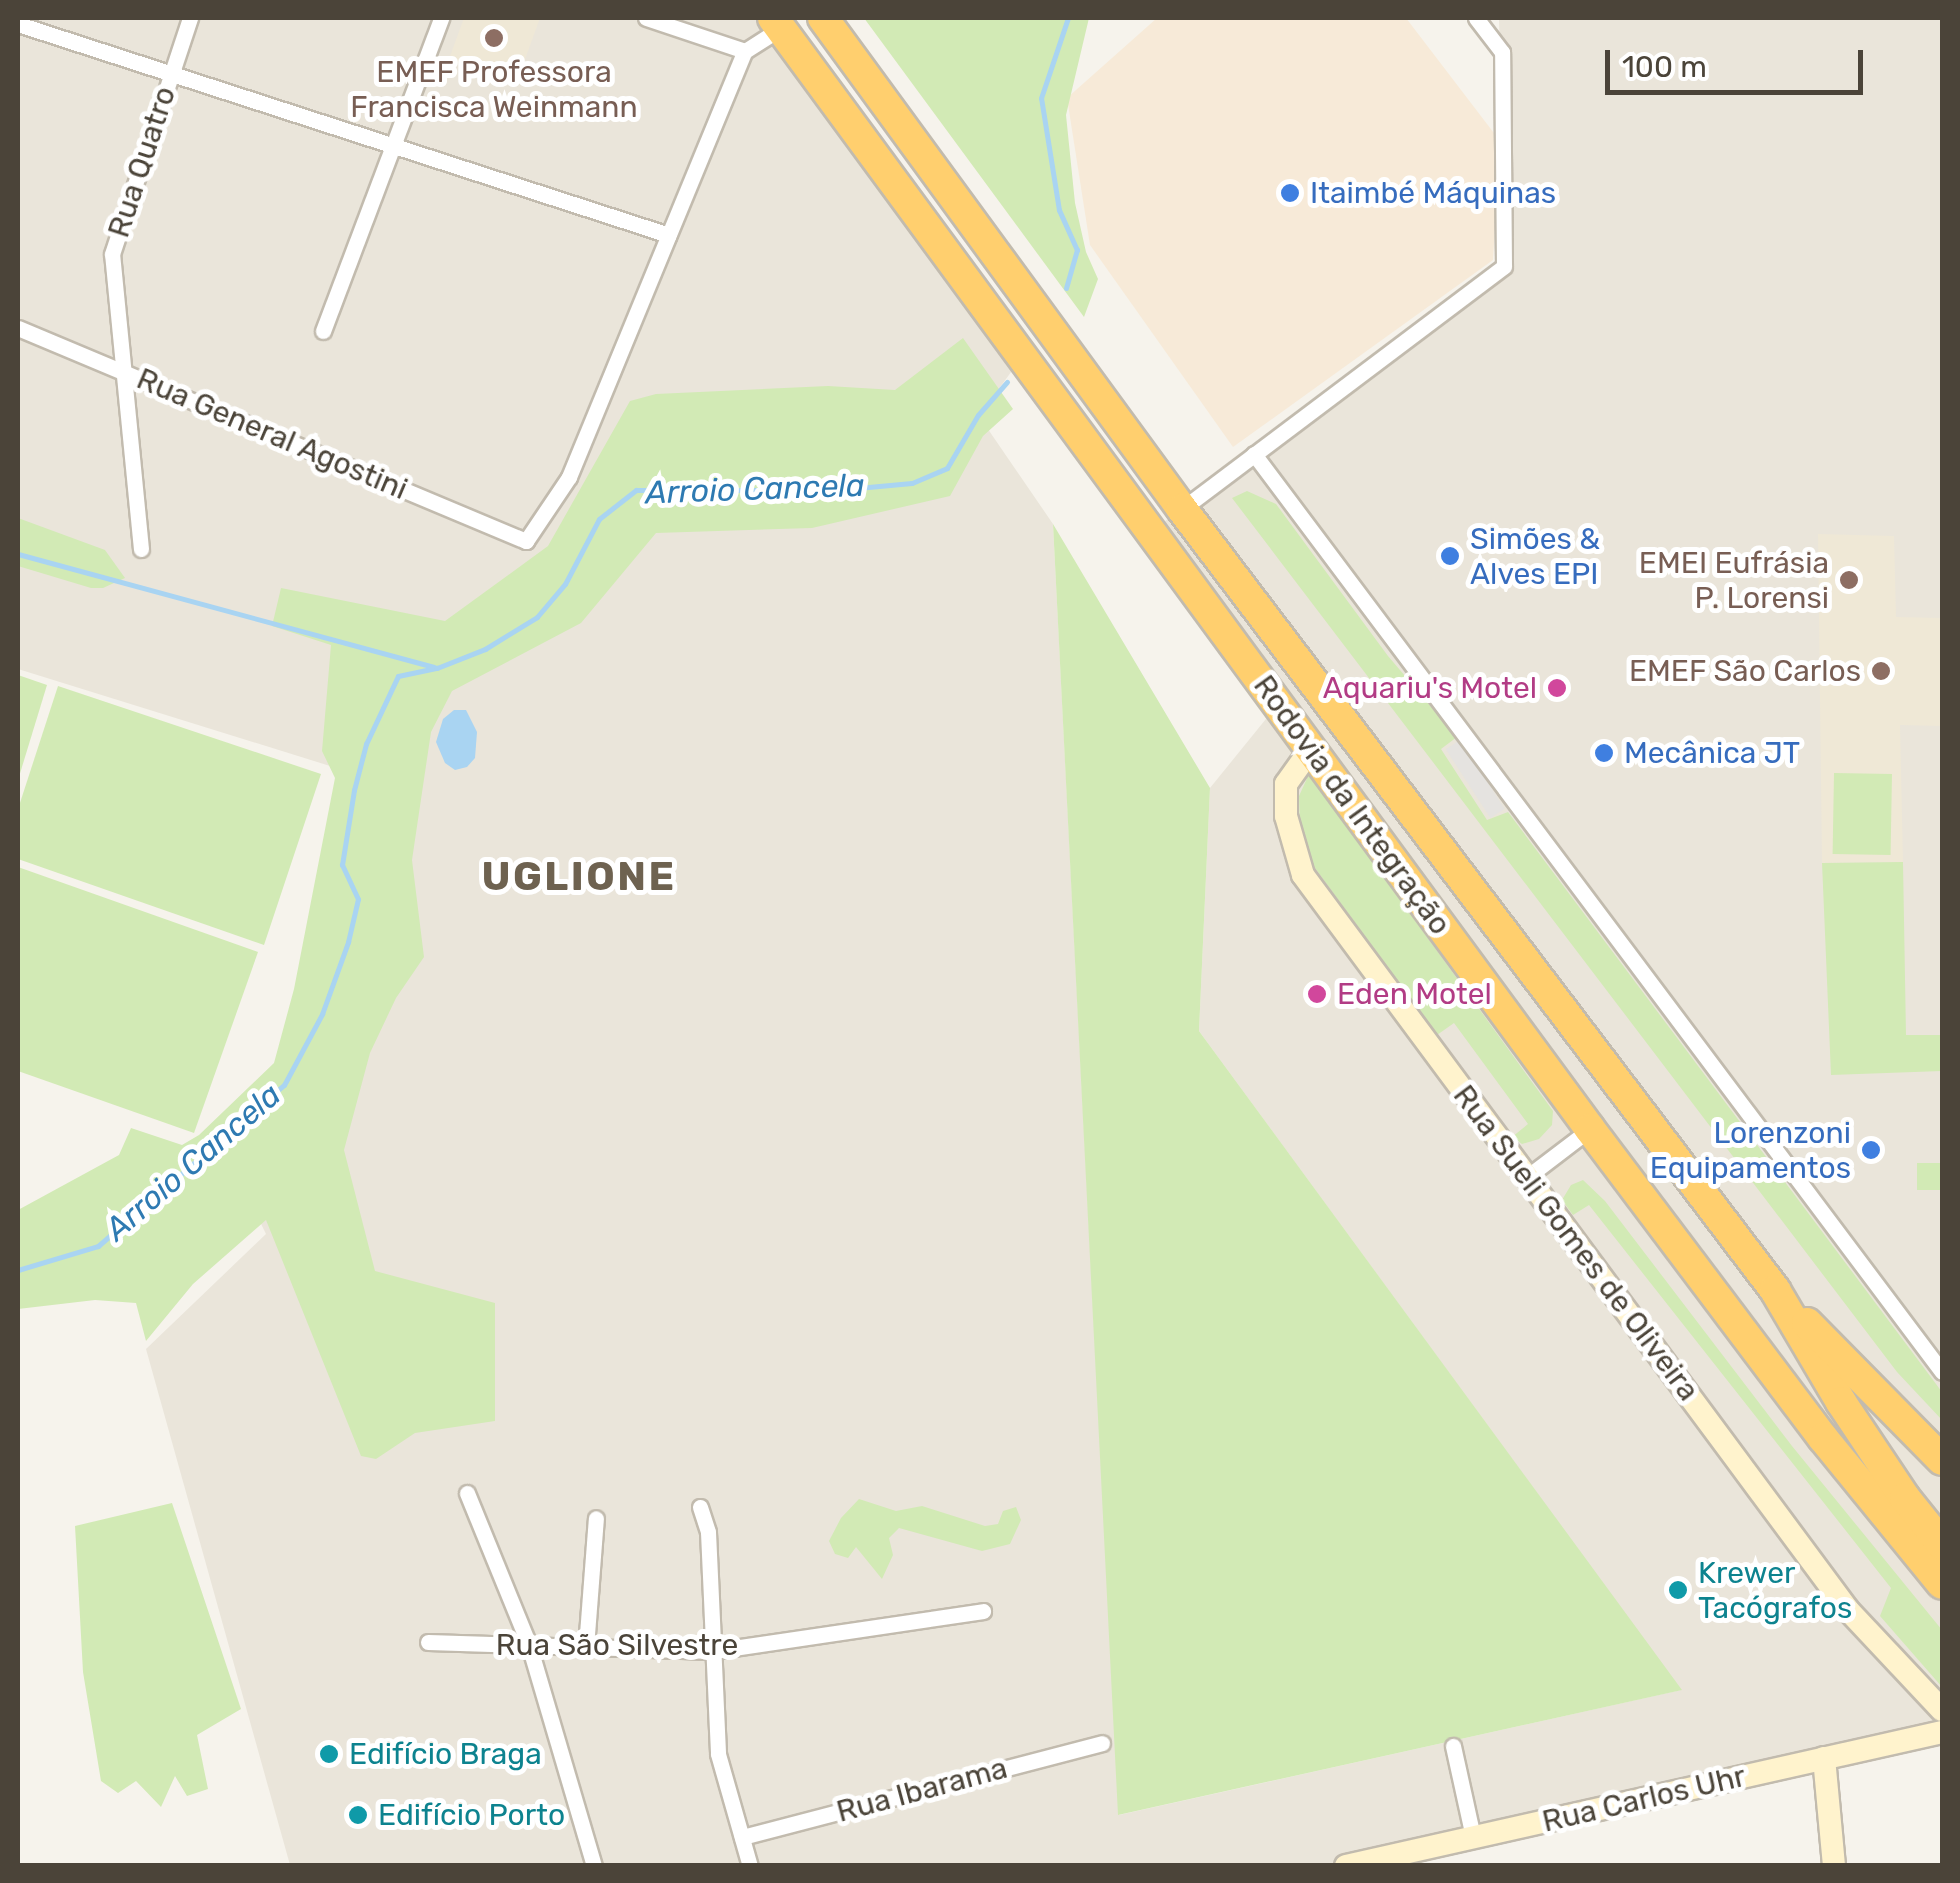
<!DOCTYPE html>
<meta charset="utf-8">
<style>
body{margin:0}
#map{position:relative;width:1960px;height:1883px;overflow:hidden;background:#f6f3ec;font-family:Rubik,sans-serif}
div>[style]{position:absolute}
.residential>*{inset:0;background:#eae5da}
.commercial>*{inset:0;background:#f7ead8}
.education>*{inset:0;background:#efe8d6}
.green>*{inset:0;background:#d2eab5;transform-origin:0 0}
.parking>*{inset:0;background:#e5e3e0;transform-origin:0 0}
.water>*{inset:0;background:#a9d4f2}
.stream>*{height:5px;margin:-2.5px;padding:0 2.5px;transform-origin:2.5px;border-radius:2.5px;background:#a9d4f2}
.roads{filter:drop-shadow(2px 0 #c2bbae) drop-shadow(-2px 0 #c2bbae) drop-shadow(0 2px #c2bbae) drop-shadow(0 -2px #c2bbae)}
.street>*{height:15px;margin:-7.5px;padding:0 7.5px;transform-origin:7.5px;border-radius:7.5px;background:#fff}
.secondary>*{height:22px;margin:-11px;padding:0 11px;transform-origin:11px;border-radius:11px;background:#fff3cd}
.highway>*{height:30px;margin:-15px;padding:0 15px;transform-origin:15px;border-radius:15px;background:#ffcf6e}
.dots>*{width:28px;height:28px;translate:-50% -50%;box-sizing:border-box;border:5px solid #fff;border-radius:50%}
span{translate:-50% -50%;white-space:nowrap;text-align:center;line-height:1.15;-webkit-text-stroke:10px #fff;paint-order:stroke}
.education-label{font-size:30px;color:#785e54}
.right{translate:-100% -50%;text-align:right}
.street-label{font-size:30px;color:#4b4439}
.shop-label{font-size:30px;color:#366cbe}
.left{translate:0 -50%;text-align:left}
.hotel-label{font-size:30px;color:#b23c85}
.culture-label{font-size:30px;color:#0d838f}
.water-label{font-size:32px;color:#2e7ab2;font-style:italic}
.district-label{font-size:40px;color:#6e6250;font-weight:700;letter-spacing:2.5px}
.frame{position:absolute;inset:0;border:20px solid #4b4439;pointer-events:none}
.scale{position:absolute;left:1605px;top:50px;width:258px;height:45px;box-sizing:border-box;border:5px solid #4b4439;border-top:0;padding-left:12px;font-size:30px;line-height:35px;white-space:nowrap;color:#4b4439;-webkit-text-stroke:8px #fff;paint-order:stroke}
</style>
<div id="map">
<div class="residential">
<i style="clip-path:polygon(18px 18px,773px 18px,1022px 357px,979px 416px,1053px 524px,1119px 1815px,1681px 1690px,1199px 1031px,1210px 788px,1278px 704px,1152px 531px,1504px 266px,1499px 18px,1942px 18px,1942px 1732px,1346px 1865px,290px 1865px,146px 1349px,266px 1234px,220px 1140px,284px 1085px,359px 775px,18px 669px)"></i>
</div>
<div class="commercial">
<i style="clip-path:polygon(1157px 18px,1406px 18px,1500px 141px,1493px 260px,1233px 447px,1090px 245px,1067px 98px)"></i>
</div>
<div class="education">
<i style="clip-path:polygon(464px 18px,540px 18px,516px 84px,449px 59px)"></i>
<i style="clip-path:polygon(1818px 534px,1894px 536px,1896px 617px,1942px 618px,1942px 726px,1900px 725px,1903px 862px,1822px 863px)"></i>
</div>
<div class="green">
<i style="clip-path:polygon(864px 18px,1089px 18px,1066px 115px,1075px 203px,1086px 252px,1098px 279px,1084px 317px)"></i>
<i style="clip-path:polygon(963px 338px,1013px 409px,983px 436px,950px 496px,812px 528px,656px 533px,581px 623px,452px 691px,431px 732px,412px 860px,424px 957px,396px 998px,370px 1053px,344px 1150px,375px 1271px,495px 1303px,495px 1421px,415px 1433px,376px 1459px,361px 1456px,266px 1220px,193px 1284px,146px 1341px,136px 1303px,95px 1300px,18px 1309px,18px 1210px,119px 1155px,131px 1128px,182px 1145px,199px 1135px,274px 1063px,294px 989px,335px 778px,322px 751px,331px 645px,272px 626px,281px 588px,445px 621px,548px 546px,630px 401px,656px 394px,828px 386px,895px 390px)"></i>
<i style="clip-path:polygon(1247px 491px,1276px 504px,1388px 656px,1457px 737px,1441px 749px,1487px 820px,1508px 812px,1942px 1392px,1942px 1420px,1897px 1372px,1232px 498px)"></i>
<i style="clip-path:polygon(18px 518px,105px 550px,125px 578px,103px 588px,91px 588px,18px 566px)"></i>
<i style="clip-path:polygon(1053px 524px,1210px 788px,1199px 1031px,1682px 1690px,1118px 1815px)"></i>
<i style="clip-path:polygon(18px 675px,47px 685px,18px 780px)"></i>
<i style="clip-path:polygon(58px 686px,321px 774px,264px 945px,18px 859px,18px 809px)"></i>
<i style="left:1834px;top:773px;width:58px;height:81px;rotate:1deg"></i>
<i style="clip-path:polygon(1309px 774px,1553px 1111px,1552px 1125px,1539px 1139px,1522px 1144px,1512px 1137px,1528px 1124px,1454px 1023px,1437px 1035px,1312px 864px,1300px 829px,1299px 796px)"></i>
<i style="clip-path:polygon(1903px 862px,1906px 1035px,1942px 1035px,1942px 1071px,1831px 1075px,1822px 863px)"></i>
<i style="clip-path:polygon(18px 867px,258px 952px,194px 1133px,18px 1071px)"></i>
<i style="left:1942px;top:1163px;width:27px;height:25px;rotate:90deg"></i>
<i style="clip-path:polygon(1583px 1180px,1605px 1201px,1792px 1446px,1942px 1630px,1942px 1687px,1880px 1616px,1891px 1588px,1589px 1205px,1573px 1215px,1562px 1200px,1571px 1185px)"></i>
<i style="clip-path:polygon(859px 1499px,896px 1511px,922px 1506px,985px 1526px,998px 1524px,1003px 1511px,1016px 1507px,1021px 1520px,1010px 1544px,982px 1551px,899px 1528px,889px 1538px,893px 1555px,882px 1579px,856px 1547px,848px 1558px,835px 1554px,829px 1541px,841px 1518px)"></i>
<i style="clip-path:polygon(172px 1503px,241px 1709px,197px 1735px,208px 1789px,187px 1796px,175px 1776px,161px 1807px,136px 1781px,118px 1793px,101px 1781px,83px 1672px,75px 1526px)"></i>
</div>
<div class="parking">
<i style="left:1460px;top:740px;width:82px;height:17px;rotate:57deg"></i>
</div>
<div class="water">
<i style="clip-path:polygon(454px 710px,466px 710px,477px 732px,475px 758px,467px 767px,455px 770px,445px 763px,436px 742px,443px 719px)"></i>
</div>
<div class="stream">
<i style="left:1066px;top:288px;width:40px;rotate:-74deg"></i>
<i style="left:1077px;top:250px;width:44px;rotate:-114.2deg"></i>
<i style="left:1059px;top:210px;width:113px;rotate:-99.1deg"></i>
<i style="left:1041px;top:98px;width:84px;rotate:-71.4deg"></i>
<i style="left:18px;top:554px;width:431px;rotate:15.2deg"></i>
<i style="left:18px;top:1270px;width:84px;rotate:-16.7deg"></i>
<i style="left:98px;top:1246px;width:246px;rotate:-40.9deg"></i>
<i style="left:284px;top:1085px;width:81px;rotate:-61.8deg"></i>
<i style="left:322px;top:1014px;width:77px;rotate:-70.1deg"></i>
<i style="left:348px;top:942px;width:44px;rotate:-76.9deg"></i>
<i style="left:358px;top:899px;width:38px;rotate:-115deg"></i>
<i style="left:342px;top:865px;width:76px;rotate:-80.9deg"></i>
<i style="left:354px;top:790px;width:48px;rotate:-75.4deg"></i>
<i style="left:366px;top:744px;width:75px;rotate:-64.8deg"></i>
<i style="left:398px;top:676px;width:40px;rotate:-12deg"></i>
<i style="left:437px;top:668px;width:52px;rotate:-21.6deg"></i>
<i style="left:485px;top:649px;width:61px;rotate:-31.6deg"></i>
<i style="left:537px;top:617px;width:43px;rotate:-49.7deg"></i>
<i style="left:565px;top:584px;width:73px;rotate:-62.4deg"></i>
<i style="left:599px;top:519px;width:47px;rotate:-38.1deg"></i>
<i style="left:636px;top:490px;width:200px"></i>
<i style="left:836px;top:490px;width:76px;rotate:-5.3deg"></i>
<i style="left:912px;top:483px;width:38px;rotate:-23deg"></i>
<i style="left:947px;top:468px;width:61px;rotate:-59.7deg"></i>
<i style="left:978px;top:415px;width:44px;rotate:-48.7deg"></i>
</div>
<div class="roads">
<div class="street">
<i style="left:646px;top:18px;width:104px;rotate:18.4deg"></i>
<i style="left:18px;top:24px;width:684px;rotate:17.96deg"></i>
<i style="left:745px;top:51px;width:43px;rotate:-32.6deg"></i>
<i style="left:18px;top:328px;width:551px;rotate:22.75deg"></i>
<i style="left:526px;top:541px;width:77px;rotate:-56.1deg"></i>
<i style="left:569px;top:477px;width:461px;rotate:-67.6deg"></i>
<i style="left:323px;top:331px;width:335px;rotate:-69.3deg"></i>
<i style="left:1254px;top:454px;width:1147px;rotate:53.15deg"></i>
<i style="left:1182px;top:509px;width:403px;rotate:-37deg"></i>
<i style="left:1504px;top:266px;width:214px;rotate:-90.5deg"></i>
<i style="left:1502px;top:52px;width:43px;rotate:-127.4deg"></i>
<i style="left:141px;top:549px;width:296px;rotate:-95.6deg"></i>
<i style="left:112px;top:254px;width:249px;rotate:-71.7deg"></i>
<i style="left:1527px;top:1177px;width:79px;rotate:-37.3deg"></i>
<i style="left:467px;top:1493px;width:164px;rotate:67.8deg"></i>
<i style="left:529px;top:1645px;width:230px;rotate:73.6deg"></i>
<i style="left:700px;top:1507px;width:26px;rotate:72deg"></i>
<i style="left:708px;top:1532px;width:222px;rotate:87.4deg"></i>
<i style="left:718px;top:1754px;width:116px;rotate:74.1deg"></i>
<i style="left:428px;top:1642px;width:285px;rotate:1.8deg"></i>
<i style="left:713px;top:1651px;width:273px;rotate:-8.4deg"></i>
<i style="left:586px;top:1647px;width:129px;rotate:-85.6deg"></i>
<i style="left:1453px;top:1746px;width:93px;rotate:77.6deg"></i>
<i style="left:742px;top:1837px;width:372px;rotate:-14.6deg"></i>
</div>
<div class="secondary">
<i style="left:1311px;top:749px;width:43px;rotate:125.5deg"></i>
<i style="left:1286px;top:784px;width:32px;rotate:90deg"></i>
<i style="left:1286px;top:816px;width:61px;rotate:73.9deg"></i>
<i style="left:1303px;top:875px;width:915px;rotate:53.44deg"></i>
<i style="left:1848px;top:1610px;width:137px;rotate:46.8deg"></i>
<i style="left:1824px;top:1758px;width:108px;rotate:84.7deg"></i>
<i style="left:1346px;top:1866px;width:611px;rotate:-12.67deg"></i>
</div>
<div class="highway">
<i style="left:773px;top:18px;width:1379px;rotate:53.67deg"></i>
<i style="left:1590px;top:1129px;width:387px;rotate:53deg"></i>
<i style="left:1823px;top:1438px;width:188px;rotate:50.8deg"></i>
<i style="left:823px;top:18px;width:608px;rotate:53.83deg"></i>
<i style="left:1182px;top:509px;width:981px;rotate:52.79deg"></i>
<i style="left:1775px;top:1290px;width:130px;rotate:59.5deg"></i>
<i style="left:1841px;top:1402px;width:115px;rotate:56.3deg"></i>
<i style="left:1905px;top:1498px;width:59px;rotate:51.2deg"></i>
<i style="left:1807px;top:1323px;width:192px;rotate:45.4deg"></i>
</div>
</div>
<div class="dots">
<i style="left:494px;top:38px;background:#8d6e63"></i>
<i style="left:1290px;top:193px;background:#3f7fe0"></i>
<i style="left:1450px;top:556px;background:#3f7fe0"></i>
<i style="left:1849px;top:580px;background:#8d6e63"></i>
<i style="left:1881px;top:671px;background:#8d6e63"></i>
<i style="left:1557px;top:688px;background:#d1479c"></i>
<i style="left:1604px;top:753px;background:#3f7fe0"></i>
<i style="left:1317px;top:994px;background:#d1479c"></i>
<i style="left:1871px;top:1150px;background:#3f7fe0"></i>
<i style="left:1678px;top:1590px;background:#0f9aa8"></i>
<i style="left:329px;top:1754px;background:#0f9aa8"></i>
<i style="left:358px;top:1815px;background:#0f9aa8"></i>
</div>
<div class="education-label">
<span style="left:494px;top:89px">EMEF Professora<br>Francisca Weinmann</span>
<span class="right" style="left:1829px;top:580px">EMEI Eufrásia<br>P. Lorensi</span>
<span class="right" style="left:1861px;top:671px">EMEF São Carlos</span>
</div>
<div class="street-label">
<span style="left:142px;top:162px;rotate:-72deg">Rua Quatro</span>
<span style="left:272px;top:434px;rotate:23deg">Rua General Agostini</span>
<span style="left:1352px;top:805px;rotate:54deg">Rodovia da Integração</span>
<span style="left:1576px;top:1243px;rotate:53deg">Rua Sueli Gomes de Oliveira</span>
<span style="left:617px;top:1645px">Rua São Silvestre</span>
<span style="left:922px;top:1790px;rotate:-15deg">Rua Ibarama</span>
<span style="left:1644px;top:1799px;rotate:-13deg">Rua Carlos Uhr</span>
</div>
<div class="shop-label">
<span class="left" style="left:1310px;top:193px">Itaimbé Máquinas</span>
<span class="left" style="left:1470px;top:556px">Simões &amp;<br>Alves EPI</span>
<span class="left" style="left:1624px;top:753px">Mecânica JT</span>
<span class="right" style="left:1851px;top:1150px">Lorenzoni<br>Equipamentos</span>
</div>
<div class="hotel-label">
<span class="right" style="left:1537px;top:688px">Aquariu's Motel</span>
<span class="left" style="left:1337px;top:994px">Eden Motel</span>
</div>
<div class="culture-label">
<span class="left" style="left:1698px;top:1590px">Krewer<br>Tacógrafos</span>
<span class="left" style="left:349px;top:1754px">Edifício Braga</span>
<span class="left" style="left:378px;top:1815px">Edifício Porto</span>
</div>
<div class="water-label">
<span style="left:755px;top:489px;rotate:-2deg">Arroio Cancela</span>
<span style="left:193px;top:1162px;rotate:-41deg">Arroio Cancela</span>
</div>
<div class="district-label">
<span style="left:579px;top:877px">UGLIONE</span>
</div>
<div class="frame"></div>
<div class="scale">100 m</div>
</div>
